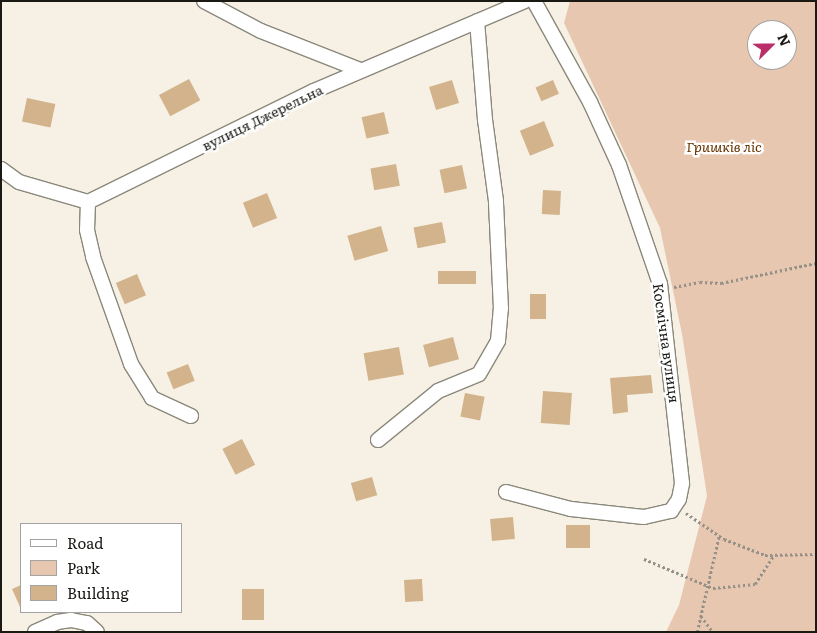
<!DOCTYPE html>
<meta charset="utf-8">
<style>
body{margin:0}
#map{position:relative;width:817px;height:633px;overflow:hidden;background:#f6f1e4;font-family:Literata,serif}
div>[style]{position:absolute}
.green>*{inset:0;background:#e8c7b0}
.building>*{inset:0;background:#d2b38b;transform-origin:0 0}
.path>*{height:2.5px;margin-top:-1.25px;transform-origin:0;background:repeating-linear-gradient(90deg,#959188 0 2.5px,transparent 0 5px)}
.roads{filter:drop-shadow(1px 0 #8b887b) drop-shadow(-1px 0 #8b887b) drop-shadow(0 1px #8b887b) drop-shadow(0 -1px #8b887b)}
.minor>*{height:14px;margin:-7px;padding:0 7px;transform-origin:7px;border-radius:7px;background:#fff}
span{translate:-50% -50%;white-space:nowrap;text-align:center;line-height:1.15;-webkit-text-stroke:5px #fff;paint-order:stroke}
.street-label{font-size:14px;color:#1a1914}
.park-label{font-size:14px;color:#683300;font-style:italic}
.frame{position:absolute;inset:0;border:2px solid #1a1914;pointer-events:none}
.legend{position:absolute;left:20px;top:523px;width:162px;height:90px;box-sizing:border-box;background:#fff;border:1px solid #a3a3a1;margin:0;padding:6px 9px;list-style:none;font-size:15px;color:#1a1914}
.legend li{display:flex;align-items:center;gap:10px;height:25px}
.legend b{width:25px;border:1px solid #a3a3a1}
.north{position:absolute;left:747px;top:20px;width:50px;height:50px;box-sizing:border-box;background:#fff;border:1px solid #a3a3a1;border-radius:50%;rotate:67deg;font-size:14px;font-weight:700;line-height:20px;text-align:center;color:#1a1914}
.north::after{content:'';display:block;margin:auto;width:18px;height:22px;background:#ba2f68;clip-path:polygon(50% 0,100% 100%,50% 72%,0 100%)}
</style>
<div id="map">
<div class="green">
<i style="clip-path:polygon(evenodd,570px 1px,816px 1px,816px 632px,666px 632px,679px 605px,707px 496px,682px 334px,660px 228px,564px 23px,570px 1px,757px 30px,787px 30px,787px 60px,757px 60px,757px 30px)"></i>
</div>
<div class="building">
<i style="left:189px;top:79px;width:24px;height:34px;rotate:62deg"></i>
<i style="left:452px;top:80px;width:24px;height:24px;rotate:73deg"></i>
<i style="left:553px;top:80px;width:15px;height:19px;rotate:67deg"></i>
<i style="left:27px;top:98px;width:29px;height:24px;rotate:12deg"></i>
<i style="left:384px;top:112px;width:22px;height:23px;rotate:77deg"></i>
<i style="left:544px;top:121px;width:27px;height:26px;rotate:68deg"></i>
<i style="left:396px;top:164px;width:22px;height:26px;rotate:80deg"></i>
<i style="left:462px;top:165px;width:24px;height:23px;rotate:78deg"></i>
<i style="left:543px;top:190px;width:18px;height:24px;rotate:3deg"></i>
<i style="left:267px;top:193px;width:27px;height:26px;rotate:68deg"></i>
<i style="left:442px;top:222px;width:21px;height:29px;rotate:79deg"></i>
<i style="left:381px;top:226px;width:26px;height:35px;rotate:74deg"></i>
<i style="left:476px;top:271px;width:13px;height:38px;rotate:90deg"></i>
<i style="left:137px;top:274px;width:23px;height:23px;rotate:67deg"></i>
<i style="left:530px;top:294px;width:16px;height:25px"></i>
<i style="left:453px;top:337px;width:23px;height:31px;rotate:75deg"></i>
<i style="left:399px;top:347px;width:28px;height:36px;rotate:80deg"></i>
<i style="left:188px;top:364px;width:18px;height:23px;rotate:68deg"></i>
<i style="clip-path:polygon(651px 375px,653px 393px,627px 395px,628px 412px,613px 414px,610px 378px)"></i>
<i style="left:543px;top:391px;width:29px;height:32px;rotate:4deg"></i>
<i style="left:465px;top:393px;width:20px;height:24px;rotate:11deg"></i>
<i style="left:242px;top:439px;width:29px;height:22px;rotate:63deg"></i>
<i style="left:372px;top:477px;width:19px;height:22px;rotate:74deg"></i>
<i style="left:513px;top:517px;width:22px;height:23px;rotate:85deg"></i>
<i style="left:566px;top:525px;width:24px;height:23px"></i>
<i style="left:422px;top:579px;width:22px;height:18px;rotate:87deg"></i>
<i style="clip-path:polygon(21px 585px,21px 609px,12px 589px)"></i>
<i style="left:242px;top:589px;width:22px;height:31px"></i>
</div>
<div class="path">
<i style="left:674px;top:287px;width:26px;rotate:-11deg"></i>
<i style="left:700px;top:282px;width:21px;rotate:3deg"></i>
<i style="left:721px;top:283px;width:97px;rotate:-11.9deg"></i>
<i style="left:686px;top:513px;width:46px;rotate:34.4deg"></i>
<i style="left:724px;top:539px;width:44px;rotate:21.3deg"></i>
<i style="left:765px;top:555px;width:51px;rotate:-1.1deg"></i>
<i style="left:644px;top:559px;width:75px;rotate:22.8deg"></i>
<i style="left:713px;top:588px;width:42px;rotate:-5.4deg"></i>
<i style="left:755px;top:584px;width:33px;rotate:-57deg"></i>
<i style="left:701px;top:616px;width:20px;rotate:53deg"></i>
<i style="left:697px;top:632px;width:98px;rotate:-77.1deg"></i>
</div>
<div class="roads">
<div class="minor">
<i style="left:204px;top:1px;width:64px;rotate:27.8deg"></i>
<i style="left:261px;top:31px;width:106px;rotate:21.5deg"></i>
<i style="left:1px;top:169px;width:22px;rotate:36deg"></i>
<i style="left:19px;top:182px;width:72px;rotate:16.2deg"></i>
<i style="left:88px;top:202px;width:252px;rotate:-26.2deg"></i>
<i style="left:314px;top:91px;width:229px;rotate:-23.1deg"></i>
<i style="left:88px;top:202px;width:28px;rotate:92deg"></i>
<i style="left:87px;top:230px;width:28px;rotate:77deg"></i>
<i style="left:93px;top:257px;width:114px;rotate:70.4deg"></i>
<i style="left:131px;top:364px;width:40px;rotate:58deg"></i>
<i style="left:152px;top:398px;width:43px;rotate:24.8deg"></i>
<i style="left:378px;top:440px;width:77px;rotate:-39.2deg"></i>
<i style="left:438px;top:391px;width:44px;rotate:-22.5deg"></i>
<i style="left:479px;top:374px;width:38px;rotate:-60deg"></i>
<i style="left:498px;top:341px;width:32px;rotate:-85deg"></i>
<i style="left:501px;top:309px;width:108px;rotate:-92.7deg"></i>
<i style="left:496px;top:201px;width:82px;rotate:-97.7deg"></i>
<i style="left:485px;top:120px;width:99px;rotate:-94.6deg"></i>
<i style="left:506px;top:492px;width:67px;rotate:14.7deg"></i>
<i style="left:571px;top:509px;width:73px;rotate:6.3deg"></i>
<i style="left:644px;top:517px;width:28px;rotate:-13deg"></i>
<i style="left:671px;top:511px;width:14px;rotate:-56deg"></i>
<i style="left:679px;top:499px;width:16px;rotate:-79deg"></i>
<i style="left:682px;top:483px;width:200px;rotate:-96.3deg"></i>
<i style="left:660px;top:284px;width:126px;rotate:-109deg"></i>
<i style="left:619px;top:165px;width:69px;rotate:-114.7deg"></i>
<i style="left:590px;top:102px;width:115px;rotate:-119deg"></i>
<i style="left:35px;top:632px;width:24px;rotate:-24deg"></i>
<i style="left:57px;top:622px;width:14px;rotate:-8deg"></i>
<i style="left:71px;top:620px;width:16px;rotate:11deg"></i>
<i style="left:87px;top:623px;width:13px;rotate:42deg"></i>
</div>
</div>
<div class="street-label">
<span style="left:262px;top:117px;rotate:-26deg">вулиця Джерельна</span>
<span style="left:667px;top:343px;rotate:82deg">Космічна вулиця</span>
</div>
<div class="park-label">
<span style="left:724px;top:146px">Гришків ліс</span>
</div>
<div class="frame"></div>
<ul class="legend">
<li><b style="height:6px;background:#fff"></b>Road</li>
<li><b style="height:14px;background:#e8c7b0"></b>Park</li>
<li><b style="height:14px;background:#d2b38b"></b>Building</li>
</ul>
<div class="north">N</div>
</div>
